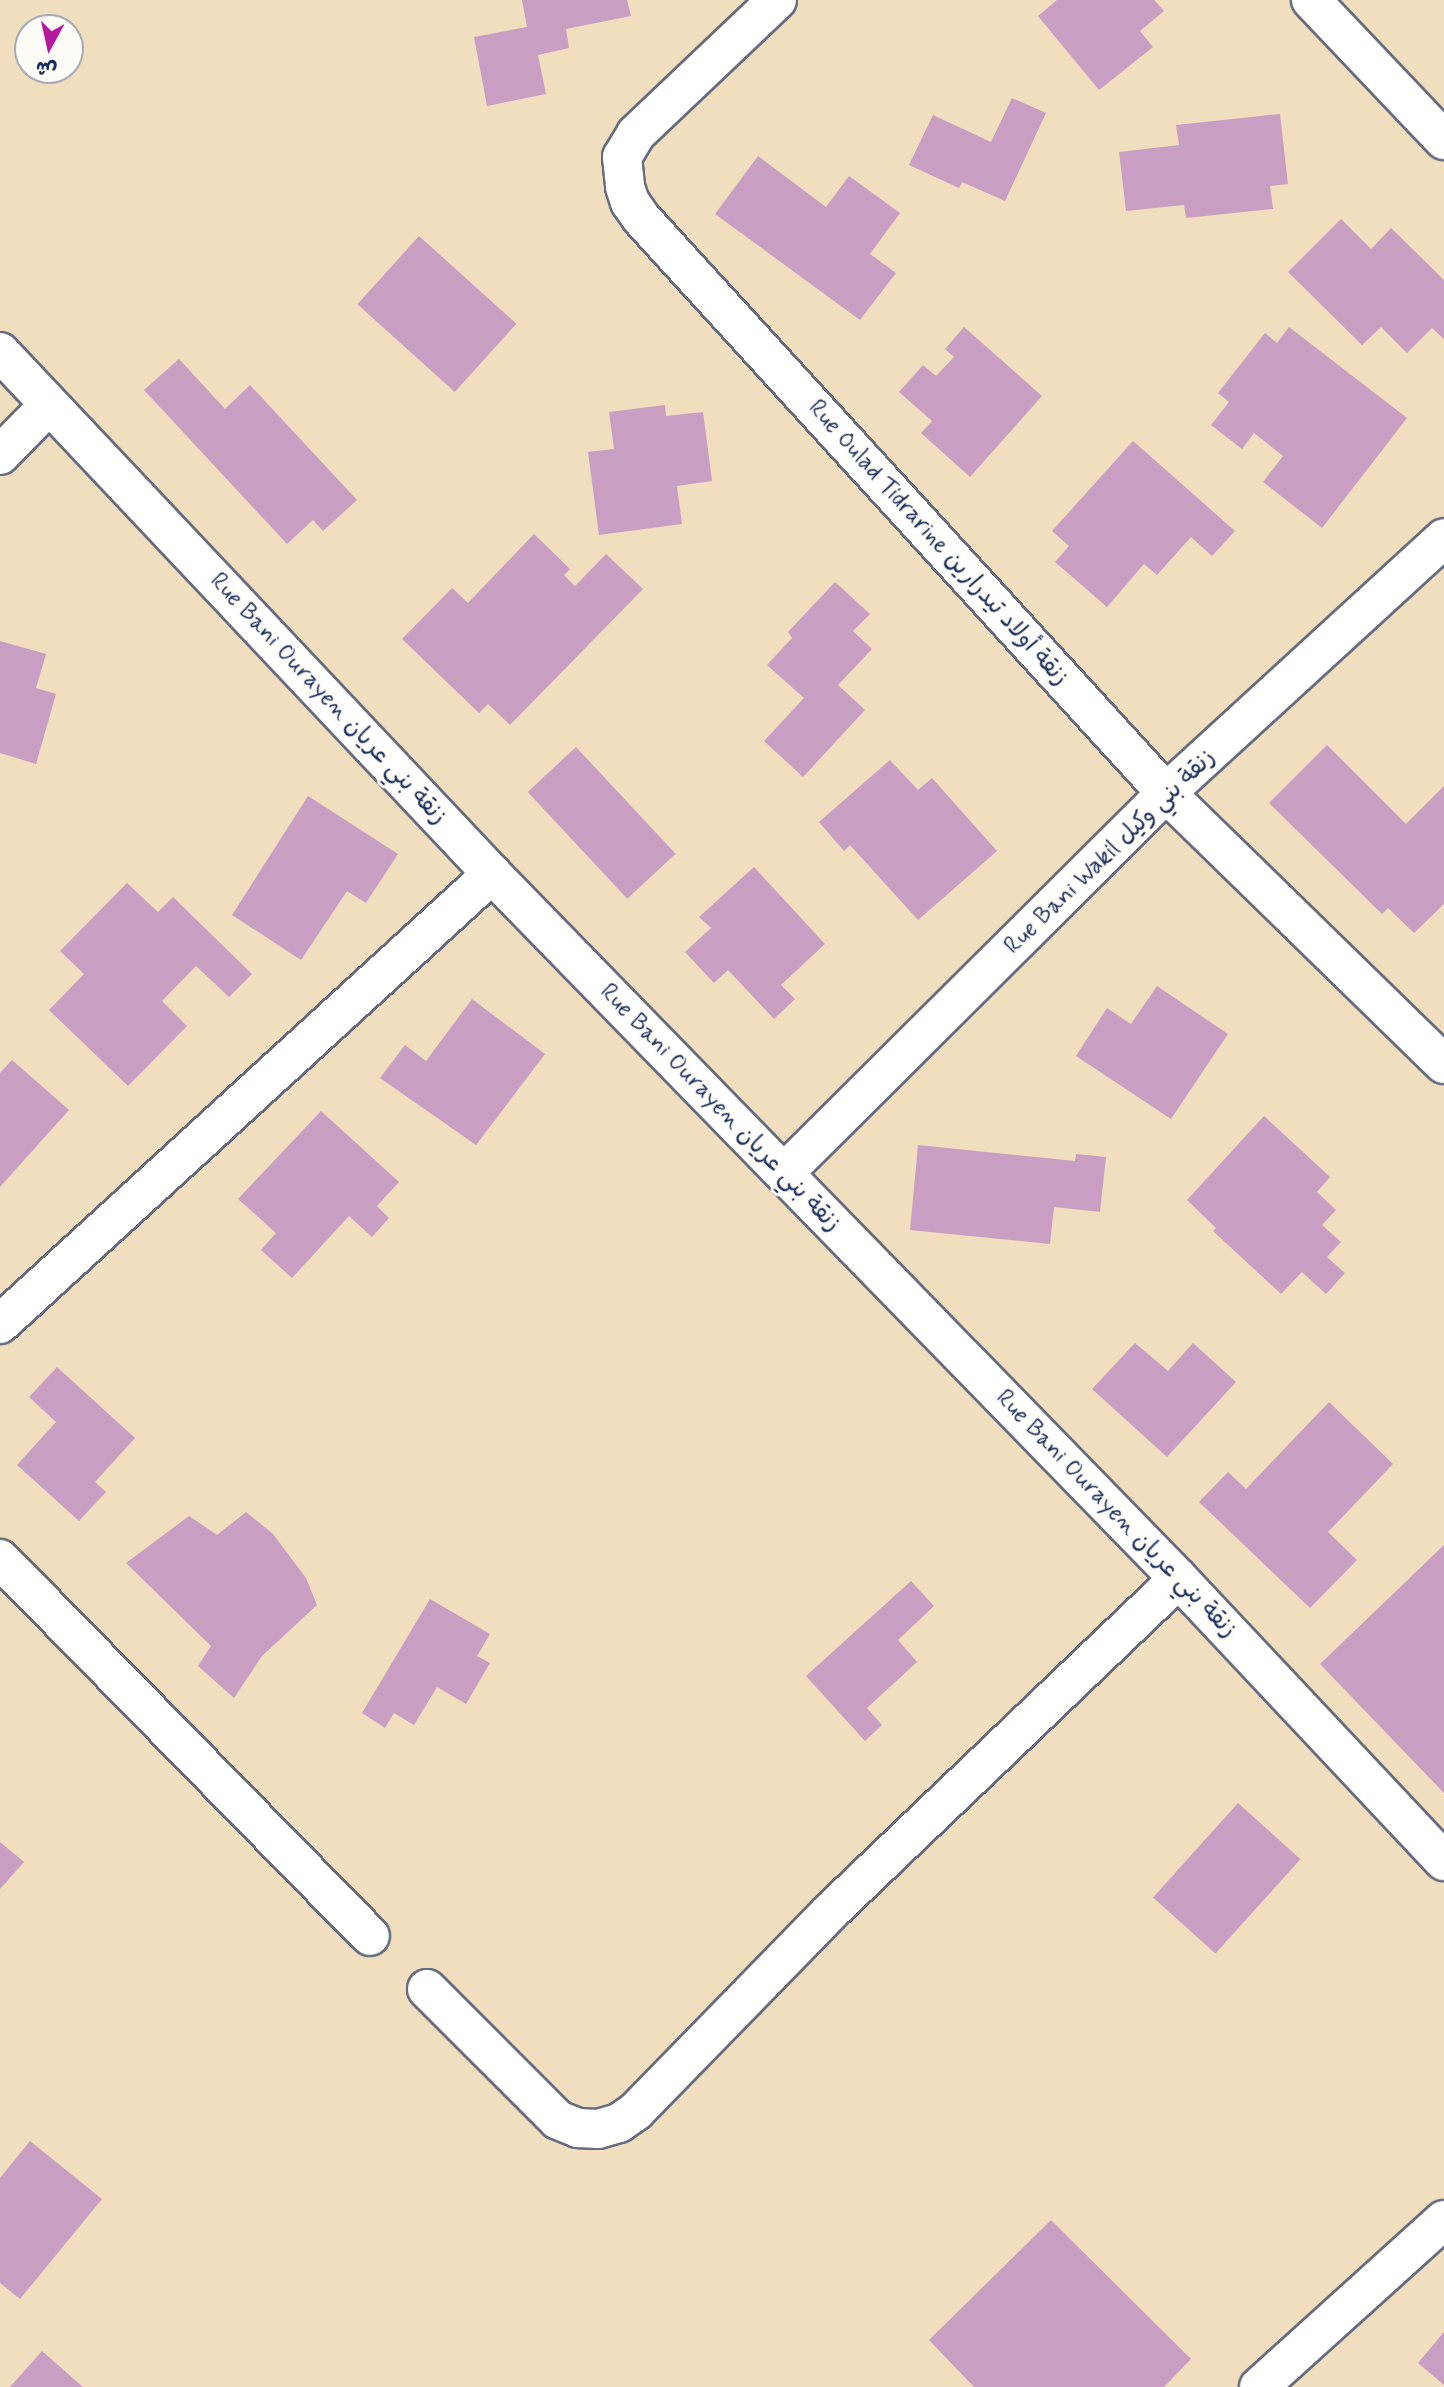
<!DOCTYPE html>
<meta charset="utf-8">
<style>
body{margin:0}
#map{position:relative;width:1444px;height:2387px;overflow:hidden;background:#f0debe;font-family:Mynerve,"Playpen Sans Arabic",sans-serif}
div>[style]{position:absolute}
.building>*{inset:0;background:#c99ec3;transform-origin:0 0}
.roads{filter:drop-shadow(2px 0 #666c80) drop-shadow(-2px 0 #666c80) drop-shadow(0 2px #666c80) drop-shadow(0 -2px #666c80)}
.minor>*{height:38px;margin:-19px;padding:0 19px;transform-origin:19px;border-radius:19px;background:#fff}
span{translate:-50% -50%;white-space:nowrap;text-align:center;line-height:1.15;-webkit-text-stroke:6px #fdfcf7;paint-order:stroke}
.street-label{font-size:24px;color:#1b2f5e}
.north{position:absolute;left:14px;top:14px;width:70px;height:70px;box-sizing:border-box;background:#fdfcf7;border:2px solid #a3aaba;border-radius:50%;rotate:188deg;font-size:19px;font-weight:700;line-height:28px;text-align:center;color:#1b2f5e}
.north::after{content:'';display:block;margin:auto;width:24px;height:32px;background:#b5179e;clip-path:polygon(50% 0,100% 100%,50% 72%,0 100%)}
</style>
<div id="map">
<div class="building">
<i style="clip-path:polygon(522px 0,627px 0,631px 16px,566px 29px,569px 48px,538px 55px,546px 94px,487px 106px,474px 37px,527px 27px)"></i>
<i style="clip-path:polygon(1057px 0,1154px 0,1164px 11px,1140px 31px,1153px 47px,1099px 90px,1038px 16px)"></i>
<i style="clip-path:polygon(1012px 98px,1046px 113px,1005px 201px,962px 182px,959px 188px,909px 165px,933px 115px,991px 142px)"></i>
<i style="clip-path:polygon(1280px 114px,1288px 184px,1270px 186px,1273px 209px,1186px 218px,1184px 205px,1126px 211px,1119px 152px,1179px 145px,1176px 125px)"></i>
<i style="clip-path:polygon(758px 156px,826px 207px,849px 176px,900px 213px,870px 254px,896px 273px,860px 320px,715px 214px)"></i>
<i style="clip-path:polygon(1341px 219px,1371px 249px,1391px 228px,1444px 280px,1444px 339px,1432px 328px,1407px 353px,1381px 327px,1362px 345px,1288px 272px)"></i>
<i style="left:419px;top:236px;width:131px;height:92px;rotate:42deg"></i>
<i style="clip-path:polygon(964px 327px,1042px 396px,970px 477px,921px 433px,932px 421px,899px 392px,923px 365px,936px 376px,954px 357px,945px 349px)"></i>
<i style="clip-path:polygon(1289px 327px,1407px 418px,1322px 528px,1263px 482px,1283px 456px,1254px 433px,1242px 449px,1211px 425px,1229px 402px,1218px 393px,1265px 333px,1277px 343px)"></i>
<i style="clip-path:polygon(179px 359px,225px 409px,250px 385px,357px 500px,323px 531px,313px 520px,287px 544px,144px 390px)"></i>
<i style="clip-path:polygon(665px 405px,666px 416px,703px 412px,712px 481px,677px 486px,682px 524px,599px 535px,588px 452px,614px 449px,609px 412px)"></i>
<i style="clip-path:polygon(1133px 441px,1235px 531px,1212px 556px,1191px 537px,1157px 575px,1144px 564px,1107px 607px,1055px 562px,1069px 546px,1052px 531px)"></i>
<i style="clip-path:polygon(534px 534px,570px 569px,564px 575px,575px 586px,606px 554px,643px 589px,510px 725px,488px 704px,479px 713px,402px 639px,452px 588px,468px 603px)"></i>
<i style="clip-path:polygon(835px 582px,870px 614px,853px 631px,872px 649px,838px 685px,865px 710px,803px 777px,764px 741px,804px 698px,767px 665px,792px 638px,788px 632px)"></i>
<i style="clip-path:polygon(0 641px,46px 654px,36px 688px,56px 694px,36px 764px,0 753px)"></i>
<i style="clip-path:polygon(1327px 745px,1406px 824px,1444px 786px,1444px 904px,1414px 933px,1388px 908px,1382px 914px,1269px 803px)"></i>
<i style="left:576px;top:747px;width:146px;height:66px;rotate:47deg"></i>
<i style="clip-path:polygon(890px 760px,918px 790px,932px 778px,997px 851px,918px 920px,850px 845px,844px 851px,819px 822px)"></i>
<i style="clip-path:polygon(308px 796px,398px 854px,366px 903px,347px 891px,301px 960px,232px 915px)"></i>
<i style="clip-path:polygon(754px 867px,825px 944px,781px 985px,795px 999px,774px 1019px,728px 970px,714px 983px,685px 952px,711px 928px,699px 917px)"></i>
<i style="clip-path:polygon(127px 883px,158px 912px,173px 897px,252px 974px,229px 997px,196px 966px,162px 1001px,187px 1026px,128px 1086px,49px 1010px,84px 974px,60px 951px)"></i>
<i style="clip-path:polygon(1157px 986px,1228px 1034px,1171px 1119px,1076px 1056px,1107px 1008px,1131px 1024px)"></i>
<i style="clip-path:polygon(472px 999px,545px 1054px,476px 1145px,380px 1078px,405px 1045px,426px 1061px)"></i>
<i style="clip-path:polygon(12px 1060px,69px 1110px,0 1187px,0 1073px)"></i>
<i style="clip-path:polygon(321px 1111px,399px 1182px,377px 1206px,389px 1218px,372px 1237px,349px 1216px,292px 1278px,261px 1250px,276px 1233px,238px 1199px)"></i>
<i style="clip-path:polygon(1264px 1116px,1330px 1177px,1317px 1192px,1336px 1210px,1322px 1225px,1341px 1242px,1327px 1257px,1345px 1273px,1326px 1294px,1302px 1272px,1281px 1294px,1213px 1231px,1216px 1228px,1187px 1200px)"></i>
<i style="clip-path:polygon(918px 1145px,1075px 1161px,1076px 1154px,1106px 1157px,1100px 1212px,1054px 1207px,1050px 1244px,910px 1230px)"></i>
<i style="clip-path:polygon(1135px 1343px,1168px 1371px,1193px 1343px,1236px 1382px,1167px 1457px,1092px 1389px)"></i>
<i style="clip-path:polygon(57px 1367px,135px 1438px,95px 1482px,106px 1492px,79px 1521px,17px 1465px,56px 1422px,29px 1397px)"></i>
<i style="clip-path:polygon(1329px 1402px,1393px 1464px,1328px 1532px,1357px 1560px,1310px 1608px,1199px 1502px,1228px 1472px,1246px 1489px)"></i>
<i style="clip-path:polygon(246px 1512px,273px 1534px,306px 1578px,317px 1605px,262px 1656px,234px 1698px,198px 1666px,211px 1646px,126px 1563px,189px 1516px,217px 1535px)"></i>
<i style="clip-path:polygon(1444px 1545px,1444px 1793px,1320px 1664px)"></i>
<i style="clip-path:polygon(911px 1581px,934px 1606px,898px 1640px,917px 1662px,867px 1708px,882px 1725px,865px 1741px,806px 1676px)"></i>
<i style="clip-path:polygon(430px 1599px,490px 1634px,477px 1656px,490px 1663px,466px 1704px,437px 1687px,414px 1725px,394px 1713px,385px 1728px,362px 1713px)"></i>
<i style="left:1238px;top:1803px;width:84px;height:127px;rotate:42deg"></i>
<i style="clip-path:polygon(0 1842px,24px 1862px,0 1889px)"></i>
<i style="clip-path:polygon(30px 2141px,102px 2199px,20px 2299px,0 2283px,0 2178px)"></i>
<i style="clip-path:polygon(1051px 2220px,1191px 2359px,1164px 2387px,974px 2387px,929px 2340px)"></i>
<i style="clip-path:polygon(1444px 2332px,1444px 2385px,1418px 2363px)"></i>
<i style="clip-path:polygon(42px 2351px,83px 2387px,10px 2387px)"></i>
</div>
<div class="roads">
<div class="minor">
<i style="left:777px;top:0;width:195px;rotate:136.5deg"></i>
<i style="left:636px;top:134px;width:27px;rotate:121deg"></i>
<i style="left:622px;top:157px;width:30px;rotate:84deg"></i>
<i style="left:625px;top:187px;width:16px;rotate:72deg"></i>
<i style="left:630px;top:202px;width:19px;rotate:55deg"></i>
<i style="left:641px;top:218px;width:779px;rotate:47.6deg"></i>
<i style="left:1166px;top:793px;width:388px;rotate:44.3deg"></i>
<i style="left:1311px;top:0;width:193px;rotate:46.5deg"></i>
<i style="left:0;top:352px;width:717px;rotate:46.69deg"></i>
<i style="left:492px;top:874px;width:984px;rotate:45.74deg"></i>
<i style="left:1179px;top:1579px;width:387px;rotate:46.8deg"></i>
<i style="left:0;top:455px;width:70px;rotate:-45.6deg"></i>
<i style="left:784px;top:1173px;width:539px;rotate:-44.85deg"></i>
<i style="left:1166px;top:793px;width:377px;rotate:-42.5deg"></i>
<i style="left:0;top:1324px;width:667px;rotate:-42.45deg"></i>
<i style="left:0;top:1559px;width:528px;rotate:45.54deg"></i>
<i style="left:427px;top:1989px;width:185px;rotate:45deg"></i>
<i style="left:558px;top:2120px;width:22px;rotate:22deg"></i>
<i style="left:578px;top:2128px;width:20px;rotate:3deg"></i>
<i style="left:598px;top:2129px;width:22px;rotate:-16deg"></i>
<i style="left:619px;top:2123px;width:21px;rotate:-35deg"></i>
<i style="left:636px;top:2111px;width:279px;rotate:-45.7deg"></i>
<i style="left:831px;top:1911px;width:481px;rotate:-43.7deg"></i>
<i style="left:1259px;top:2387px;width:249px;rotate:-42.1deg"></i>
</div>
</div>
<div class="street-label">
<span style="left:938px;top:543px;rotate:48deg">Rue Oulad Tidrarine زنقة أولاد تيدرارين</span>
<span style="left:328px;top:699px;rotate:47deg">Rue Bani Ourayen زنقة بني عريان</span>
<span style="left:1110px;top:852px;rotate:-44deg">Rue Bani Wakil زنقة بني وكيل</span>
<span style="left:720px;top:1108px;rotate:46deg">Rue Bani Ourayen زنقة بني عريان</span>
<span style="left:1116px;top:1514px;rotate:46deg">Rue Bani Ourayen زنقة بني عريان</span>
</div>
<div class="north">ش</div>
</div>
